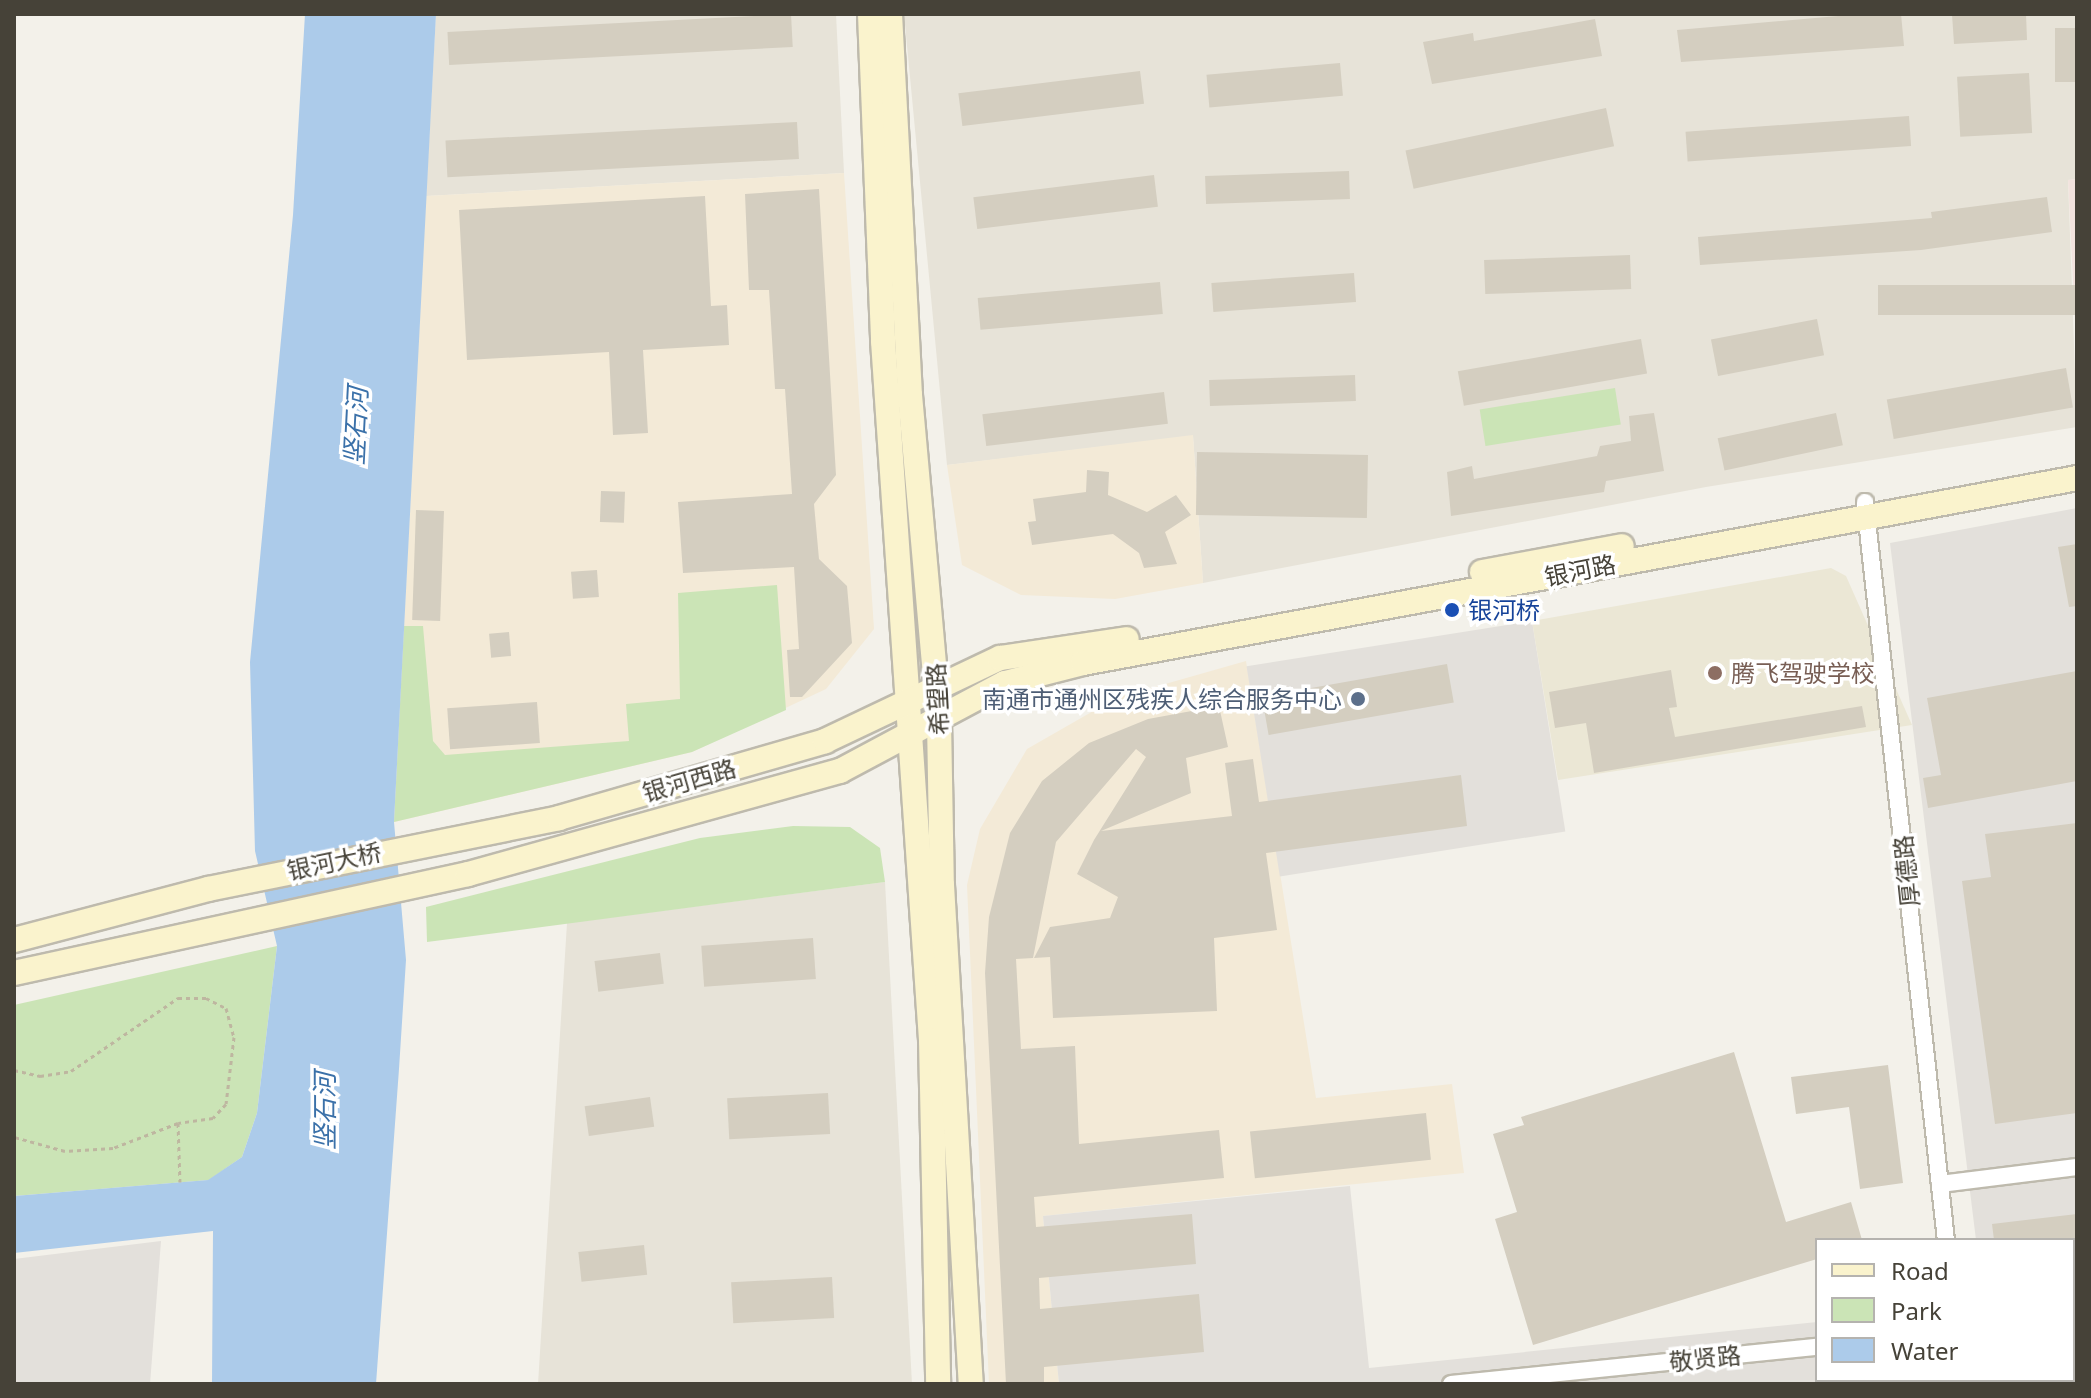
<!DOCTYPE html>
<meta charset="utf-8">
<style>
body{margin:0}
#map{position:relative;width:2091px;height:1398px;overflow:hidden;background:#f3f1ea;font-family:"Noto Sans","Noto Sans SC",sans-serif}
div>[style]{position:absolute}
.residential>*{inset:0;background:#e7e3d8}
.commercial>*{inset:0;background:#f3ead7}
.industrial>*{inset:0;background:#e3e0db;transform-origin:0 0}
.education>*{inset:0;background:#ebe7d5}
.medical>*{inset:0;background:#f2e3de}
.green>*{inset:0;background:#cbe4b6;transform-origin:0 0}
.water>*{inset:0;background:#accbea}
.building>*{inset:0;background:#d4cec0;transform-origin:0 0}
.path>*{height:3px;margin-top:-1.5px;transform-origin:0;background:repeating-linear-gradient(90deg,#beb6a0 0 4px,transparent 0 8px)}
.roads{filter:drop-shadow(2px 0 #bebaad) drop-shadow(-2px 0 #bebaad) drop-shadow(0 2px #bebaad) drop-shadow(0 -2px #bebaad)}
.street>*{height:16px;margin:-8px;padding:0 8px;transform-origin:8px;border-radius:8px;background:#fff}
.secondary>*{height:24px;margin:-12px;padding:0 12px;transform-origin:12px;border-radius:12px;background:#faf3cd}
.dots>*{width:22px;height:22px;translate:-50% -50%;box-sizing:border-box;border:4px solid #fff;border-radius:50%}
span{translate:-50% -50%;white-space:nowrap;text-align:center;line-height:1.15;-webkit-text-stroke:7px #fff;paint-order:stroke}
.street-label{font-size:24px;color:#464238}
.transit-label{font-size:24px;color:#164399}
.left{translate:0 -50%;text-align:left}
.education-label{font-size:24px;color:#785e54}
.service-label{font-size:24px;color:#4e5e75}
.right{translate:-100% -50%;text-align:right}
.water-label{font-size:26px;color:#3b71a9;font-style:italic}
.frame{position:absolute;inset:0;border:16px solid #464238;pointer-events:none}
.legend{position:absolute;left:1815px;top:1238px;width:260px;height:144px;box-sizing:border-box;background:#fff;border:2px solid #b5b3af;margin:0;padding:10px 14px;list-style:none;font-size:24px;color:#464238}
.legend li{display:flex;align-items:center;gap:16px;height:40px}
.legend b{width:40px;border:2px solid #b5b3af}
</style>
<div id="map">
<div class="residential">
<i style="clip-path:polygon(436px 14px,836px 14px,844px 173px,426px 196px)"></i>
<i style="clip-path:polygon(904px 14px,2077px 14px,2077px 179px,2068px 180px,2077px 427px,1706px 487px,1203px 583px,1193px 436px,947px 465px)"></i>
<i style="clip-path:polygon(885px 882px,912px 1384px,538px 1384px,567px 923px)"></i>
</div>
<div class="commercial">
<i style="clip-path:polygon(844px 173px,874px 629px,826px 689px,692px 752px,394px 822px,426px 196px)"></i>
<i style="clip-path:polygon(1193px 435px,1203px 583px,1115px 599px,1021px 595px,962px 565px,947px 465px)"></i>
<i style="clip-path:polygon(1246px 661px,1316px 1098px,1452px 1084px,1464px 1173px,1043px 1216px,1059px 1384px,989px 1384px,967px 885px,980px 829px,1027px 749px,1116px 698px)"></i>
</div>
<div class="industrial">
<i style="clip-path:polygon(2077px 508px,2077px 1384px,1059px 1384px,1043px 1216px,1350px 1186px,1369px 1368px,1817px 1322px,1817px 1380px,2073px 1380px,2073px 1240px,1976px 1240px,1890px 543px)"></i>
<i style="left:1532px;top:621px;width:213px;height:289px;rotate:81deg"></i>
<i style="clip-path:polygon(161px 1241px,150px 1384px,14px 1384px,14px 1259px)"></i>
</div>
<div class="education">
<i style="clip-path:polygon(1831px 568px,1846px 576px,1912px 725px,1558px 780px,1532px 621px)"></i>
</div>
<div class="medical">
<i style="clip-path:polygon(2077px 179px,2077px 361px,2068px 180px)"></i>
</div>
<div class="green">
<i style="left:1615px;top:388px;width:37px;height:137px;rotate:81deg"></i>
<i style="clip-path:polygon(777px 585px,786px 710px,692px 752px,394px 822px,404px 626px,423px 626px,433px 741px,445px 755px,629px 741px,626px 704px,680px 699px,678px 593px)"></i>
<i style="clip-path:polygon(793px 826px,850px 827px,880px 848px,885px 882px,427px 942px,426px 907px,700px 838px)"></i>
<i style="clip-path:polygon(277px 946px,257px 1113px,242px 1157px,209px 1180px,14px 1196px,14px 1005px)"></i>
</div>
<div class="water">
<i style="clip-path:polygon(305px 14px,436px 14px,394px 822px,406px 960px,399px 1069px,376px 1384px,212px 1384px,213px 1231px,14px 1253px,14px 1196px,208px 1180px,242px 1157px,257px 1113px,277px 946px,255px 851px,250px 662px,293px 215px)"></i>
</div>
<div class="building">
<i style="left:791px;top:14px;width:33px;height:344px;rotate:87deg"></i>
<i style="clip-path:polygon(1861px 14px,1901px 14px,1904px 46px,1681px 62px,1677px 30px)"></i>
<i style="clip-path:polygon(1952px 14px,2026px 14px,2027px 40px,1954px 44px)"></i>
<i style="clip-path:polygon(1595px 19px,1602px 56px,1432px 84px,1423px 42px,1473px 33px,1474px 41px)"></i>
<i style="left:2077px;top:28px;width:54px;height:22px;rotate:90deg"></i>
<i style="left:1340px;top:63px;width:33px;height:134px;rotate:85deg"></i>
<i style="left:1140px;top:71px;width:33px;height:183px;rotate:83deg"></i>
<i style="left:2029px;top:73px;width:60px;height:72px;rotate:87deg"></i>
<i style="left:1606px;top:108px;width:39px;height:205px;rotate:78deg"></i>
<i style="left:1909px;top:116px;width:30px;height:224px;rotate:86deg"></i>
<i style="left:797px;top:122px;width:37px;height:352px;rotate:87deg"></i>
<i style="left:1349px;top:171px;width:28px;height:144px;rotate:88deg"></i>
<i style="left:1154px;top:175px;width:32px;height:182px;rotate:83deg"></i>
<i style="clip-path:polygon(819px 189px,836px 475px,814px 504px,819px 559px,847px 586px,852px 643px,802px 697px,790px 697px,787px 650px,799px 649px,794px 567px,683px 573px,678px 502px,792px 494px,785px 389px,775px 389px,769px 290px,749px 290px,745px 194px)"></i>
<i style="clip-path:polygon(705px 196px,711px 306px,727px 305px,729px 345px,643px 350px,648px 433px,613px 435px,609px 352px,467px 360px,459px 210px)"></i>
<i style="clip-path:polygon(2047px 197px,2052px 232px,1921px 250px,1700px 265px,1698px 237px,1932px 218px,1931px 212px)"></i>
<i style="left:1630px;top:255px;width:34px;height:146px;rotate:88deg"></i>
<i style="left:1354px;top:273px;width:29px;height:143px;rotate:86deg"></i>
<i style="left:1160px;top:282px;width:32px;height:183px;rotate:85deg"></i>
<i style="left:2077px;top:285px;width:30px;height:199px;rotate:90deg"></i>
<i style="left:1817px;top:319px;width:37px;height:108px;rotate:79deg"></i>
<i style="left:1641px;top:339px;width:35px;height:186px;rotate:80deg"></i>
<i style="left:2066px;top:368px;width:40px;height:182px;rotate:80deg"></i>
<i style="left:1355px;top:375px;width:26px;height:146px;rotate:88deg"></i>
<i style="left:1164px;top:392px;width:32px;height:183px;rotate:83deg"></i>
<i style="clip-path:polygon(1654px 413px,1664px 471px,1606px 481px,1604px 492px,1451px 516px,1447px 472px,1472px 466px,1474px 479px,1597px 456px,1600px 446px,1631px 441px,1629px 416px)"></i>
<i style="left:1836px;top:413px;width:33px;height:121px;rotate:78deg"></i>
<i style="left:1368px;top:455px;width:63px;height:171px;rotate:91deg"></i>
<i style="clip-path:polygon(1087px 470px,1109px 472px,1108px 495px,1147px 512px,1176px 495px,1191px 515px,1165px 532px,1177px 564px,1144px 568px,1139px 553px,1113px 534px,1032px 545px,1028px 522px,1036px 521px,1033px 499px,1086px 492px)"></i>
<i style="left:601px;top:491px;width:24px;height:31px;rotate:2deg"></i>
<i style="left:416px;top:510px;width:28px;height:110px;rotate:2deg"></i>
<i style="clip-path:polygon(2077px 544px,2077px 606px,2069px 607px,2058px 547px)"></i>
<i style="left:597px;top:570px;width:27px;height:26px;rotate:86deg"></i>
<i style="left:509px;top:632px;width:24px;height:20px;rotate:85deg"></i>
<i style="left:1447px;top:664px;width:39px;height:188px;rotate:80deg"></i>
<i style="clip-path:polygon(1671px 670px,1677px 707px,1669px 708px,1675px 737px,1862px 706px,1866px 727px,1594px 773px,1586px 723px,1555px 728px,1549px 692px)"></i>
<i style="clip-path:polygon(2077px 671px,2077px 781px,1928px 808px,1923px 778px,1941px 775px,1927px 698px)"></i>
<i style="left:537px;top:702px;width:41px;height:90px;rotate:86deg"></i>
<i style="clip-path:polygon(1219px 706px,1228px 747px,1186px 758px,1191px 793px,1101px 831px,1232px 816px,1225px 763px,1253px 759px,1259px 802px,1461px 775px,1467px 826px,1266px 853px,1277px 930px,1214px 938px,1217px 1011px,1053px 1018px,1050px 957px,1034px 958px,1050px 927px,1110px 918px,1118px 897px,1077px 874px,1094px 840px,1146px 757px,1136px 749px,1056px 842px,1033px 958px,1016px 959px,1021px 1049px,1075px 1046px,1079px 1144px,1219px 1130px,1224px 1178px,1034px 1197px,1036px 1227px,1192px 1214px,1196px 1264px,1039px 1278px,1040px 1309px,1199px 1294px,1204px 1352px,1044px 1367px,1044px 1384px,1006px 1384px,985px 973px,989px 917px,1010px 833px,1042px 781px,1089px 743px,1148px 719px)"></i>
<i style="clip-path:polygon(2077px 823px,2077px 1113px,1995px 1124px,1962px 881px,1991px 877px,1985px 834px)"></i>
<i style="left:813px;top:938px;width:41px;height:112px;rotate:86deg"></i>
<i style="left:660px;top:953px;width:31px;height:66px;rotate:83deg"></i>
<i style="clip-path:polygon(1734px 1052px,1786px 1222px,1851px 1202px,1862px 1240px,1817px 1240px,1817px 1259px,1533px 1345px,1495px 1219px,1517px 1212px,1493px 1134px,1524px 1125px,1521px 1117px)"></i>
<i style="clip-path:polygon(1888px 1065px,1903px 1183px,1860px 1189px,1849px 1107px,1796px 1114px,1791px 1077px)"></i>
<i style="left:828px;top:1093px;width:41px;height:101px;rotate:87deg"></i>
<i style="left:650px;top:1097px;width:30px;height:66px;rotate:82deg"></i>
<i style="left:1426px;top:1113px;width:47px;height:177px;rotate:84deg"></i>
<i style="clip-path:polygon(2077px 1214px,2077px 1240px,1994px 1240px,1992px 1224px)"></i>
<i style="left:644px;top:1245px;width:30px;height:66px;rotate:84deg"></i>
<i style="left:832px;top:1277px;width:41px;height:101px;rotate:87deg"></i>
</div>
<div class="path">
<i style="left:14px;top:1070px;width:27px;rotate:13deg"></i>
<i style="left:40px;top:1076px;width:31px;rotate:-9deg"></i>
<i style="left:71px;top:1071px;width:130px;rotate:-34.3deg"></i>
<i style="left:178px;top:998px;width:28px"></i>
<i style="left:206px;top:998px;width:22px;rotate:27deg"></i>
<i style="left:226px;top:1008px;width:30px;rotate:75deg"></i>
<i style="left:234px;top:1037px;width:67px;rotate:96.8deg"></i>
<i style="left:226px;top:1104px;width:19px;rotate:133deg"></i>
<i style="left:213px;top:1118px;width:35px;rotate:172deg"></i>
<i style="left:178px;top:1123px;width:70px;rotate:159deg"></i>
<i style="left:113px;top:1148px;width:48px;rotate:176.4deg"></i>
<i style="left:65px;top:1151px;width:53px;rotate:-164.6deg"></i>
<i style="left:178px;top:1123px;width:59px;rotate:88.1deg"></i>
</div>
<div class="roads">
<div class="street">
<i style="left:1865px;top:502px;width:742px;rotate:83.74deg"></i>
<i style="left:1940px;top:1184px;width:138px;rotate:-7.1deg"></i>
<i style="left:1961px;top:1380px;width:4px;rotate:76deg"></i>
<i style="left:1451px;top:1384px;width:368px;rotate:-5.8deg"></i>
</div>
<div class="secondary">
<i style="left:870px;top:14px;width:327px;rotate:87.7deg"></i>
<i style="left:883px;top:341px;width:701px;rotate:86.07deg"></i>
<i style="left:931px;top:1040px;width:344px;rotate:88.8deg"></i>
<i style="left:890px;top:14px;width:382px;rotate:87deg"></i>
<i style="left:910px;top:395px;width:327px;rotate:84.9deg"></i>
<i style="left:939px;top:721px;width:164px;rotate:89deg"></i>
<i style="left:942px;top:885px;width:500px;rotate:86.7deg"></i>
<i style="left:1482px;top:572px;width:142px;rotate:-10.5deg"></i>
<i style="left:14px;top:940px;width:201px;rotate:-14.7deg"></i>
<i style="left:208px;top:889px;width:358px;rotate:-11.4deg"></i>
<i style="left:559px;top:818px;width:277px;rotate:-16.1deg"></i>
<i style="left:825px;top:741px;width:194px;rotate:-25.4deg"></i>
<i style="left:1000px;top:658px;width:128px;rotate:-8.5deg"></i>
<i style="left:14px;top:973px;width:465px;rotate:-12.3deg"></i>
<i style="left:468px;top:874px;width:386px;rotate:-15.5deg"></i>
<i style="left:840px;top:771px;width:187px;rotate:-28.1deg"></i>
<i style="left:1005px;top:683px;width:81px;rotate:-14.4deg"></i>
<i style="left:1083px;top:663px;width:1011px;rotate:-10.54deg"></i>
</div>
</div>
<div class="dots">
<i style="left:1452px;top:610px;background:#1a4fb4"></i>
<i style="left:1715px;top:673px;background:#8d6e63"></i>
<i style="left:1358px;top:699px;background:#5c6f8a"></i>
</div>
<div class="street-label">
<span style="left:1580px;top:570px;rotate:-11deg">银河路</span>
<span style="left:937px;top:699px;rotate:-93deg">希望路</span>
<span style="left:689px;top:780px;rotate:-16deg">银河西路</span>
<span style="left:334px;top:861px;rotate:-12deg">银河大桥</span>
<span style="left:1906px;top:871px;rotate:-96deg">厚德路</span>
<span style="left:1705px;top:1358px;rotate:-6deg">敬贤路</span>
</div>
<div class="transit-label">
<span class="left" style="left:1468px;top:610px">银河桥</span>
</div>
<div class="education-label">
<span class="left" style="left:1731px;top:673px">腾飞驾驶学校</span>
</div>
<div class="service-label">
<span class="right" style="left:1342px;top:699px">南通市通州区残疾人综合服务中心</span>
</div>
<div class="water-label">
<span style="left:356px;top:426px;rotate:-87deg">竖石河</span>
<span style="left:325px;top:1111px;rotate:-90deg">竖石河</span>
</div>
<div class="frame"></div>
<ul class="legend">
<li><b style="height:10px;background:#faf3cd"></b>Road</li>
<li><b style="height:22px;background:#cbe4b6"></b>Park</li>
<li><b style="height:22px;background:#accbea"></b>Water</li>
</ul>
</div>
